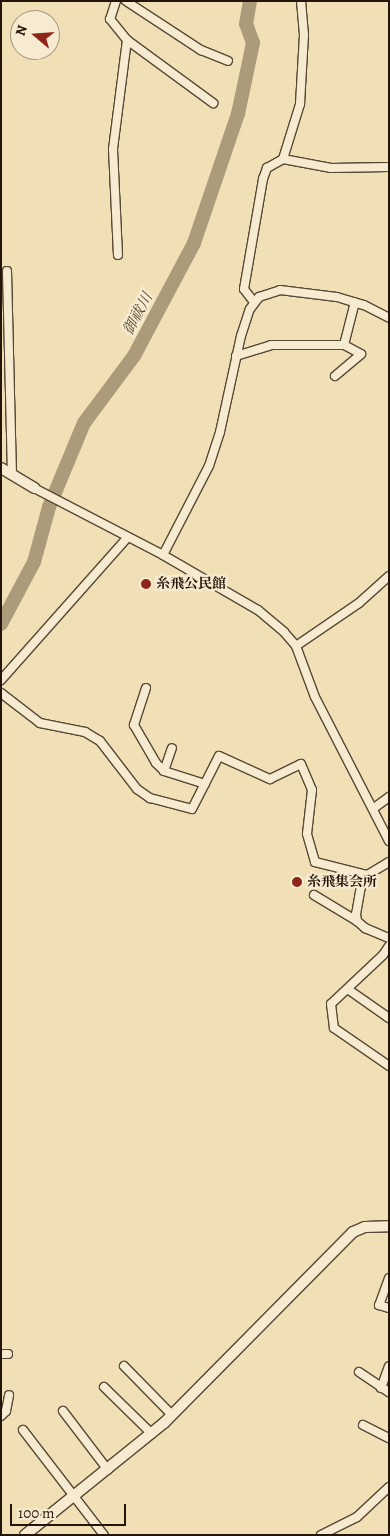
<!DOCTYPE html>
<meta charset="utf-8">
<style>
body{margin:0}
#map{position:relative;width:390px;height:1536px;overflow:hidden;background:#f1e0b6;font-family:Alegreya,"Noto Serif JP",serif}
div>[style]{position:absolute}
.river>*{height:14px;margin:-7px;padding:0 7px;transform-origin:7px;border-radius:7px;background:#ab9b7b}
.roads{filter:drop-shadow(1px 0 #564834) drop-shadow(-1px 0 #564834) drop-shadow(0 1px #564834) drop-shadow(0 -1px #564834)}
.minor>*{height:8px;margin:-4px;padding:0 4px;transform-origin:4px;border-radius:4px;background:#f6ebd0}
.tertiary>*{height:10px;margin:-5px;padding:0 5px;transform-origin:5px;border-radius:5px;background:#f6ebd0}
.dots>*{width:14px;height:14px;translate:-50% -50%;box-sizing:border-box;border:2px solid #f6ebd0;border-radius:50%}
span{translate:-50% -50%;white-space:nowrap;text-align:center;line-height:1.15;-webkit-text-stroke:4.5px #f6ebd0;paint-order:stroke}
.poi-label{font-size:14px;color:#231509;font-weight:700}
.left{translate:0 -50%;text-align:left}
.water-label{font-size:15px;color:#594b37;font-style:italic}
.frame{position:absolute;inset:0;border:2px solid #231509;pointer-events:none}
.north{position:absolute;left:10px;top:10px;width:50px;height:50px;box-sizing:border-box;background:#f6ebd0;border:1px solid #a29580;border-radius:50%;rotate:288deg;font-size:14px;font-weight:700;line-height:20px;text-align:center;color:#231509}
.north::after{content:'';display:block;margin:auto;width:18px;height:22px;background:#8f2418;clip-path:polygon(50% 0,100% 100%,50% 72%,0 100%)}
.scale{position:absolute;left:10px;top:1504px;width:116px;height:22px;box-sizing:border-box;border:2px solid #231509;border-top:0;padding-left:6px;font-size:15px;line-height:18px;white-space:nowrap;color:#231509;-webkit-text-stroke:4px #f6ebd0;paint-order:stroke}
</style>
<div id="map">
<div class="river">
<i style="left:1px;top:624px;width:70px;rotate:-62deg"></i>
<i style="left:34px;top:562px;width:57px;rotate:-74.7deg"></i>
<i style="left:49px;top:507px;width:91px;rotate:-67.4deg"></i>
<i style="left:84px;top:423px;width:84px;rotate:-53.3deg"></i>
<i style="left:134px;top:356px;width:128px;rotate:-62deg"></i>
<i style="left:194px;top:243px;width:136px;rotate:-71.2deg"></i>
<i style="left:238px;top:114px;width:73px;rotate:-78.1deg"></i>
<i style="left:253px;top:43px;width:20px;rotate:-110deg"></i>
<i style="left:246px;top:24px;width:23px;rotate:-80deg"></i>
</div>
<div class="roads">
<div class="minor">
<i style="left:116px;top:1px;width:19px;rotate:108deg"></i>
<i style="left:110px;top:19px;width:27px;rotate:51deg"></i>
<i style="left:127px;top:40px;width:107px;rotate:36.2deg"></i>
<i style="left:126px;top:1px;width:90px;rotate:33.2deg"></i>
<i style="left:201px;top:50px;width:29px;rotate:22deg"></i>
<i style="left:283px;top:159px;width:49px;rotate:10.6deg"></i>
<i style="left:331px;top:168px;width:58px;rotate:-1deg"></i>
<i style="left:118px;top:255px;width:106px;rotate:-92.7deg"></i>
<i style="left:113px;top:149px;width:110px;rotate:-82.7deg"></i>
<i style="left:7px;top:271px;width:204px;rotate:88.6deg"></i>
<i style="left:254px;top:302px;width:16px;rotate:-128deg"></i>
<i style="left:244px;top:289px;width:112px;rotate:-80.2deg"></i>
<i style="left:263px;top:179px;width:12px;rotate:-70deg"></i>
<i style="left:267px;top:168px;width:18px;rotate:-29deg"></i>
<i style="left:283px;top:159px;width:58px;rotate:-72.8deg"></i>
<i style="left:300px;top:104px;width:69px;rotate:-86.7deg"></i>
<i style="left:304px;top:35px;width:34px;rotate:-95deg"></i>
<i style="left:236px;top:356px;width:37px;rotate:-17deg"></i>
<i style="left:271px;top:345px;width:73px"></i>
<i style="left:344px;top:345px;width:44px;rotate:-75.7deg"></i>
<i style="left:335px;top:376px;width:34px;rotate:-40deg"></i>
<i style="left:361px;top:354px;width:19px;rotate:-152deg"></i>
<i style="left:34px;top:488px;width:145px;rotate:27.4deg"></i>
<i style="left:163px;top:555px;width:110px;rotate:30.1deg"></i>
<i style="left:258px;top:610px;width:34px;rotate:40deg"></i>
<i style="left:284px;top:632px;width:18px;rotate:49deg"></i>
<i style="left:296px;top:646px;width:54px;rotate:69.6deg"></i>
<i style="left:315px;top:697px;width:162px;rotate:62.8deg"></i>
<i style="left:163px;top:555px;width:100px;rotate:-62.7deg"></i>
<i style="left:209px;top:466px;width:36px;rotate:-72deg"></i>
<i style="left:220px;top:432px;width:98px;rotate:-77.7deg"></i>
<i style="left:241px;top:336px;width:28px;rotate:-72deg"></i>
<i style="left:250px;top:309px;width:15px;rotate:-53deg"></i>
<i style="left:259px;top:297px;width:22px;rotate:-18deg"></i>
<i style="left:280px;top:290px;width:57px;rotate:7deg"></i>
<i style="left:337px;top:297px;width:28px;rotate:17deg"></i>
<i style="left:364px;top:305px;width:28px;rotate:27deg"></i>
<i style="left:296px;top:646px;width:76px;rotate:-34.3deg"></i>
<i style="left:359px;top:603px;width:40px;rotate:-42deg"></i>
<i style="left:1px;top:680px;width:191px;rotate:-48.4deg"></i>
<i style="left:146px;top:688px;width:39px;rotate:108deg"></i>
<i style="left:134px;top:725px;width:44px;rotate:59.9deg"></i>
<i style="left:156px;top:763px;width:11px;rotate:45deg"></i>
<i style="left:164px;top:771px;width:43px;rotate:17.6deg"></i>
<i style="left:1px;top:693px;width:49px;rotate:37.6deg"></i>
<i style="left:40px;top:723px;width:46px;rotate:11.3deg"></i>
<i style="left:85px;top:732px;width:17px;rotate:31deg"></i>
<i style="left:100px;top:741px;width:61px;rotate:52.4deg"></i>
<i style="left:137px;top:789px;width:16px;rotate:35deg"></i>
<i style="left:150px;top:798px;width:43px;rotate:14.7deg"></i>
<i style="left:192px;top:809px;width:59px;rotate:-63deg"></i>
<i style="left:219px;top:756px;width:56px;rotate:24.3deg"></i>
<i style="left:270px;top:779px;width:34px;rotate:-26deg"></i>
<i style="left:301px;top:764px;width:28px;rotate:67deg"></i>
<i style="left:312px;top:790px;width:44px;rotate:96.5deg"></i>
<i style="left:307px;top:834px;width:29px;rotate:74deg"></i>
<i style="left:315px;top:862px;width:54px;rotate:14deg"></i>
<i style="left:164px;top:771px;width:24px;rotate:-71deg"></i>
<i style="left:374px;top:808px;width:19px;rotate:-36deg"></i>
<i style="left:389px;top:862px;width:26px;rotate:149deg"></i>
<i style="left:367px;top:875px;width:13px;rotate:119deg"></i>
<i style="left:361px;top:886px;width:28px;rotate:100deg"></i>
<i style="left:356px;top:914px;width:7px;rotate:82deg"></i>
<i style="left:357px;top:921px;width:11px;rotate:41deg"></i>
<i style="left:365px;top:928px;width:26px;rotate:23deg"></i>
<i style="left:314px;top:895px;width:50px;rotate:31.2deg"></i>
<i style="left:389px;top:946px;width:11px;rotate:124deg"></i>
<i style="left:383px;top:955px;width:71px;rotate:136.7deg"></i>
<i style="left:331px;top:1004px;width:24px;rotate:83deg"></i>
<i style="left:334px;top:1028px;width:67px;rotate:34.6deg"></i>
<i style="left:349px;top:990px;width:49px;rotate:35deg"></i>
<i style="left:389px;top:1278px;width:29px;rotate:110deg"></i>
<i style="left:379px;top:1305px;width:10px;rotate:17deg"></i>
<i style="left:1px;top:1354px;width:7px"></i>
<i style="left:124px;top:1366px;width:69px;rotate:45.6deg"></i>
<i style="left:359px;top:1372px;width:36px;rotate:34deg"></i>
<i style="left:104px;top:1387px;width:67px;rotate:44.4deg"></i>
<i style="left:381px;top:1388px;width:23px;rotate:-70deg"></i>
<i style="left:63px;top:1411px;width:74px;rotate:52.7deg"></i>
<i style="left:1px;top:1416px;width:7px;rotate:-45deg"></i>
<i style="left:6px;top:1411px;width:16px;rotate:-79deg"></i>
<i style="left:363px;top:1425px;width:29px;rotate:27deg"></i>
<i style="left:23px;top:1430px;width:133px;rotate:52.4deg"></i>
<i style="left:321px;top:1535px;width:40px;rotate:-26.6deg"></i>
<i style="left:357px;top:1517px;width:44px;rotate:-43.2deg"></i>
</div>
<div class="tertiary">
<i style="left:1px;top:468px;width:39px;rotate:31deg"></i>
<i style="left:25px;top:1535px;width:179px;rotate:-38.9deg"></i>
<i style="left:164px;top:1423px;width:269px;rotate:-45.3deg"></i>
<i style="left:353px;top:1232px;width:13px;rotate:-23deg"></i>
<i style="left:365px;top:1227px;width:24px;rotate:-2deg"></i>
</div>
</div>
<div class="dots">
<i style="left:146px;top:584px;background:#8f2418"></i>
<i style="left:297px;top:882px;background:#8f2418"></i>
</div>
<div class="poi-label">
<span class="left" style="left:156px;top:584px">糸飛公民館</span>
<span class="left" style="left:307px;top:882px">糸飛集会所</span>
</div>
<div class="water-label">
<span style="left:138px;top:314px;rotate:-62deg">御祓川</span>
</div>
<div class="frame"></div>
<div class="north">N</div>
<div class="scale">100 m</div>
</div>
